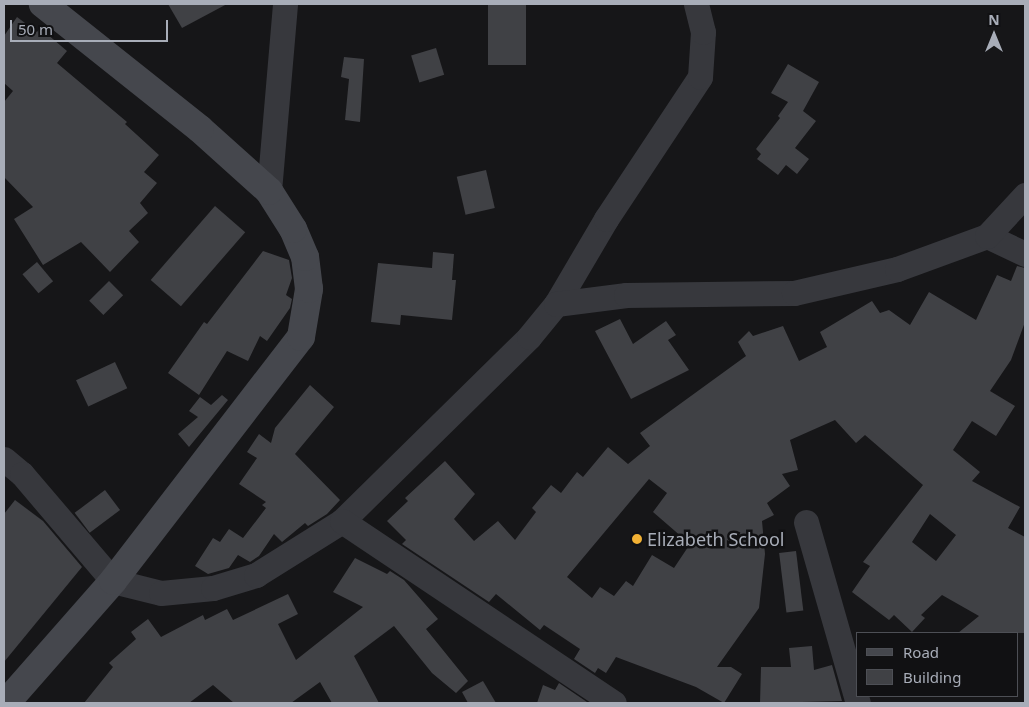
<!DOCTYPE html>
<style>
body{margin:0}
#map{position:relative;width:1029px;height:707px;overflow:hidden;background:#161618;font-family:"Noto Sans",sans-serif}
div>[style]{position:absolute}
.building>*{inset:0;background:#404145;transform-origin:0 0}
.street>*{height:25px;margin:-12.5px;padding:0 12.5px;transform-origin:12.5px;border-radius:12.5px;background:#37383d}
.secondary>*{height:28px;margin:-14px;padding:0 14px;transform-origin:14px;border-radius:14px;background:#45474d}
.dots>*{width:14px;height:14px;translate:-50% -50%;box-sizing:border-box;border:2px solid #111113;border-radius:50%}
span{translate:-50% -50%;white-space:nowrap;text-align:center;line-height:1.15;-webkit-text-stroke:5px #111113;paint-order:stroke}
.poi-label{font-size:18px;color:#a8adb8}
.left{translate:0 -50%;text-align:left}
.frame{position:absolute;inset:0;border:5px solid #a8adb8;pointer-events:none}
.legend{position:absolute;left:856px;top:632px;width:162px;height:65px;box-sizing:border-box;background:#111113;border:1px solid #4d4f55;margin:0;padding:6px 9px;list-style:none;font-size:15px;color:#a8adb8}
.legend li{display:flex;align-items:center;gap:10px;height:25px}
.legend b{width:25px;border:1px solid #4d4f55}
.north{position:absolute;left:969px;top:10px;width:50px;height:50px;-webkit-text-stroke:4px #111113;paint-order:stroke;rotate:0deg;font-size:14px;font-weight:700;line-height:20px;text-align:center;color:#a8adb8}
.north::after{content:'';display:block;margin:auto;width:18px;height:22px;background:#a8adb8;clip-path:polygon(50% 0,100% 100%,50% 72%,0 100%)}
.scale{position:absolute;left:10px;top:20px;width:158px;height:22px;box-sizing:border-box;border:2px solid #a8adb8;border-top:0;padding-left:6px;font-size:15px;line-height:18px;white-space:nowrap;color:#a8adb8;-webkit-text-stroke:4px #111113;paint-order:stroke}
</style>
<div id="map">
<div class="building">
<i style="clip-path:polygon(168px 4px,227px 4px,182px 28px)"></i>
<i style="left:488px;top:4px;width:38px;height:61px"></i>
<i style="clip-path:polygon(17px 17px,37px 32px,40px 28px,67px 51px,57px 63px,127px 122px,125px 124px,159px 155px,144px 172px,157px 183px,140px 203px,148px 213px,129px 231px,139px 242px,110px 272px,81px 242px,43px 265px,14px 219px,33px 207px,4px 177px,4px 102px,13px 91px,4px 83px,4px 36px)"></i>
<i style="left:436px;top:48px;width:28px;height:26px;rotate:73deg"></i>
<i style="clip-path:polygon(344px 57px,364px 59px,360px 122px,345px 120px,349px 79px,341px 77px)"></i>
<i style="clip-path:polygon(788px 64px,819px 82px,803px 111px,816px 121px,795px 148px,809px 159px,797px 174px,786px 165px,778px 175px,757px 159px,761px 154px,756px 149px,780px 118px,778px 116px,788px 102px,771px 93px)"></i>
<i style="left:486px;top:170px;width:39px;height:30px;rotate:77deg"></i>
<i style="left:215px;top:206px;width:40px;height:98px;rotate:41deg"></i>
<i style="clip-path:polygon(263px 251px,289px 260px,292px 278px,286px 295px,292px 299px,290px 308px,267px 341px,260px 336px,248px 361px,227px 351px,199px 395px,168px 373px,204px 322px,207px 324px)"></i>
<i style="clip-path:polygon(433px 252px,454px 254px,452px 280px,456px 280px,452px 320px,401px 315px,400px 325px,371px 322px,378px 263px,432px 268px)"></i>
<i style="left:37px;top:262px;width:25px;height:19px;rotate:50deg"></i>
<i style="clip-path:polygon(evenodd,1017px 266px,1025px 268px,1025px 322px,1011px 360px,990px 391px,1015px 406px,996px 436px,972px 421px,953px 450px,980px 472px,972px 481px,1020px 507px,1008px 528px,1025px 537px,1025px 633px,958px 633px,979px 616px,942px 595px,921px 615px,925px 618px,912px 632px,894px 615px,889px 620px,852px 592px,870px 566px,863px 562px,923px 485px,865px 435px,856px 443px,835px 420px,790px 440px,798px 470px,782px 474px,790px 486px,767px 503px,774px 515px,762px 521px,765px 554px,759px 608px,717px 667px,731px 667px,742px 674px,724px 703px,696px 687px,616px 657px,606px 673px,598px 668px,595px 673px,574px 659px,580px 649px,544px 625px,540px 630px,496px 594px,489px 602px,402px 544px,406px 540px,387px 521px,408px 501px,405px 498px,445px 461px,475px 494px,454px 519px,474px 541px,498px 521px,515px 540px,536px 512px,532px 508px,551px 485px,561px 493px,577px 472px,583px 477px,608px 447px,628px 464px,650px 446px,640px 433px,746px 356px,738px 342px,749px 331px,753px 336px,783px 326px,799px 361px,827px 347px,820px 332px,872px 301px,880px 313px,889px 310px,910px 325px,929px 292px,976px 320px,997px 275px,1011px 281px,1017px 266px,649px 479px,667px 493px,653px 512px,690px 544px,674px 568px,652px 555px,633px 586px,626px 581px,614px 596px,600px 587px,592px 598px,567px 577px,649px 479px,1017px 266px,930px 514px,956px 535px,936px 561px,912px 542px,930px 514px)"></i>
<i style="left:109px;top:281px;width:20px;height:28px;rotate:45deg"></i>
<i style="clip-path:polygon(620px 319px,633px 344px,666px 321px,676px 335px,668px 340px,689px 370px,631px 399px,595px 331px)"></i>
<i style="left:115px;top:362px;width:29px;height:43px;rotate:65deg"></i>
<i style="clip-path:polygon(310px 385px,334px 407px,295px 454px,340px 500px,327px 514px,308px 526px,305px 523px,282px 542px,274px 534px,259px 556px,250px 562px,238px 555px,229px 568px,208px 574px,195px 566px,213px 538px,220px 542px,229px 529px,243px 538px,266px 508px,262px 505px,266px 502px,239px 484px,257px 458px,247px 452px,259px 434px,271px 443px,275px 428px)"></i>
<i style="clip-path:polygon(222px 395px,228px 400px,189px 447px,178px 434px,198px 417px,189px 411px,200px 397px,211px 405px)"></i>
<i style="left:105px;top:490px;width:25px;height:38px;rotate:53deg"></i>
<i style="clip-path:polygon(15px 500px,43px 521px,82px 567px,4px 662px,4px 514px)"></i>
<i style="left:796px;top:551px;width:60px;height:17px;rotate:83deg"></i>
<i style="clip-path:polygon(355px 558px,387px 574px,390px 571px,404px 580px,438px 619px,426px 629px,468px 681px,456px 693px,432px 673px,394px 626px,354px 656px,379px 703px,332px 703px,320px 682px,291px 703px,234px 703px,213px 685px,189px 703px,84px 703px,113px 667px,109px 663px,136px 639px,131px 632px,148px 619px,161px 637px,203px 615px,205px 620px,227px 609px,233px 620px,288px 594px,298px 614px,278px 624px,296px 660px,363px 607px,333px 592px)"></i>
<i style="clip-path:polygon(812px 646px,814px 670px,832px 665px,842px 701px,760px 703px,761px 667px,791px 667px,789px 648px)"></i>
<i style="clip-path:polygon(483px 681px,496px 703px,468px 703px,462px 692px)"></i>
<i style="clip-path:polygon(559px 683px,587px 702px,587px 703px,537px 703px,543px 685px,555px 690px)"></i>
</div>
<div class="street">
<i style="left:269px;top:191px;width:188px;rotate:-85.1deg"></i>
<i style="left:987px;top:236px;width:42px;rotate:25.3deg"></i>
<i style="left:556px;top:304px;width:99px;rotate:-59.5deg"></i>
<i style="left:606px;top:219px;width:170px;rotate:-56.5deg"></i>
<i style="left:700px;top:77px;width:45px;rotate:-86.2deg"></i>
<i style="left:703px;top:32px;width:29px;rotate:-104deg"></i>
<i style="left:4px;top:459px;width:23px;rotate:40deg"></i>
<i style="left:22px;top:474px;width:140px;rotate:49.6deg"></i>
<i style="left:113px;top:581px;width:49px;rotate:14deg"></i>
<i style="left:161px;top:593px;width:52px;rotate:-5.5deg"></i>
<i style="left:213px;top:588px;width:45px;rotate:-16.8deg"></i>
<i style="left:256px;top:575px;width:102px;rotate:-32.1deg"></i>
<i style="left:342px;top:521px;width:262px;rotate:-44.5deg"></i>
<i style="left:529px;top:337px;width:43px;rotate:-50.7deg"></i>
<i style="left:556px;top:304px;width:71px;rotate:-7.3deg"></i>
<i style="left:626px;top:295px;width:168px;rotate:-0.7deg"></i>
<i style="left:794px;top:293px;width:106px;rotate:-13.1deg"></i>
<i style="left:897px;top:269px;width:96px;rotate:-20.1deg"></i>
<i style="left:987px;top:236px;width:56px;rotate:-47.2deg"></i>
<i style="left:342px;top:521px;width:327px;rotate:33.8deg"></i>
<i style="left:806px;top:522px;width:188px;rotate:74deg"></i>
</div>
<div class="secondary">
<i style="left:6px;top:703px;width:162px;rotate:-48.7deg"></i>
<i style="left:113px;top:581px;width:308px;rotate:-52.4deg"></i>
<i style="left:301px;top:337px;width:49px;rotate:-80.5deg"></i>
<i style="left:309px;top:289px;width:32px;rotate:-97deg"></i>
<i style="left:305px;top:257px;width:30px;rotate:-113deg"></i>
<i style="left:293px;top:229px;width:45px;rotate:-122.3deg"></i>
<i style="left:269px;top:191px;width:93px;rotate:-138.1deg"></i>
<i style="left:200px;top:129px;width:201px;rotate:-141.5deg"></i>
</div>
<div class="dots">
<i style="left:637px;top:539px;background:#f2b134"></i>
</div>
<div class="poi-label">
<span class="left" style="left:647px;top:539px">Elizabeth School</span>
</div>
<div class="frame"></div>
<ul class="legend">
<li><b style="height:6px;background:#45474d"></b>Road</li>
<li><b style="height:14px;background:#404145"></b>Building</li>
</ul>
<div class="north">N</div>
<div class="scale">50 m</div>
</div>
